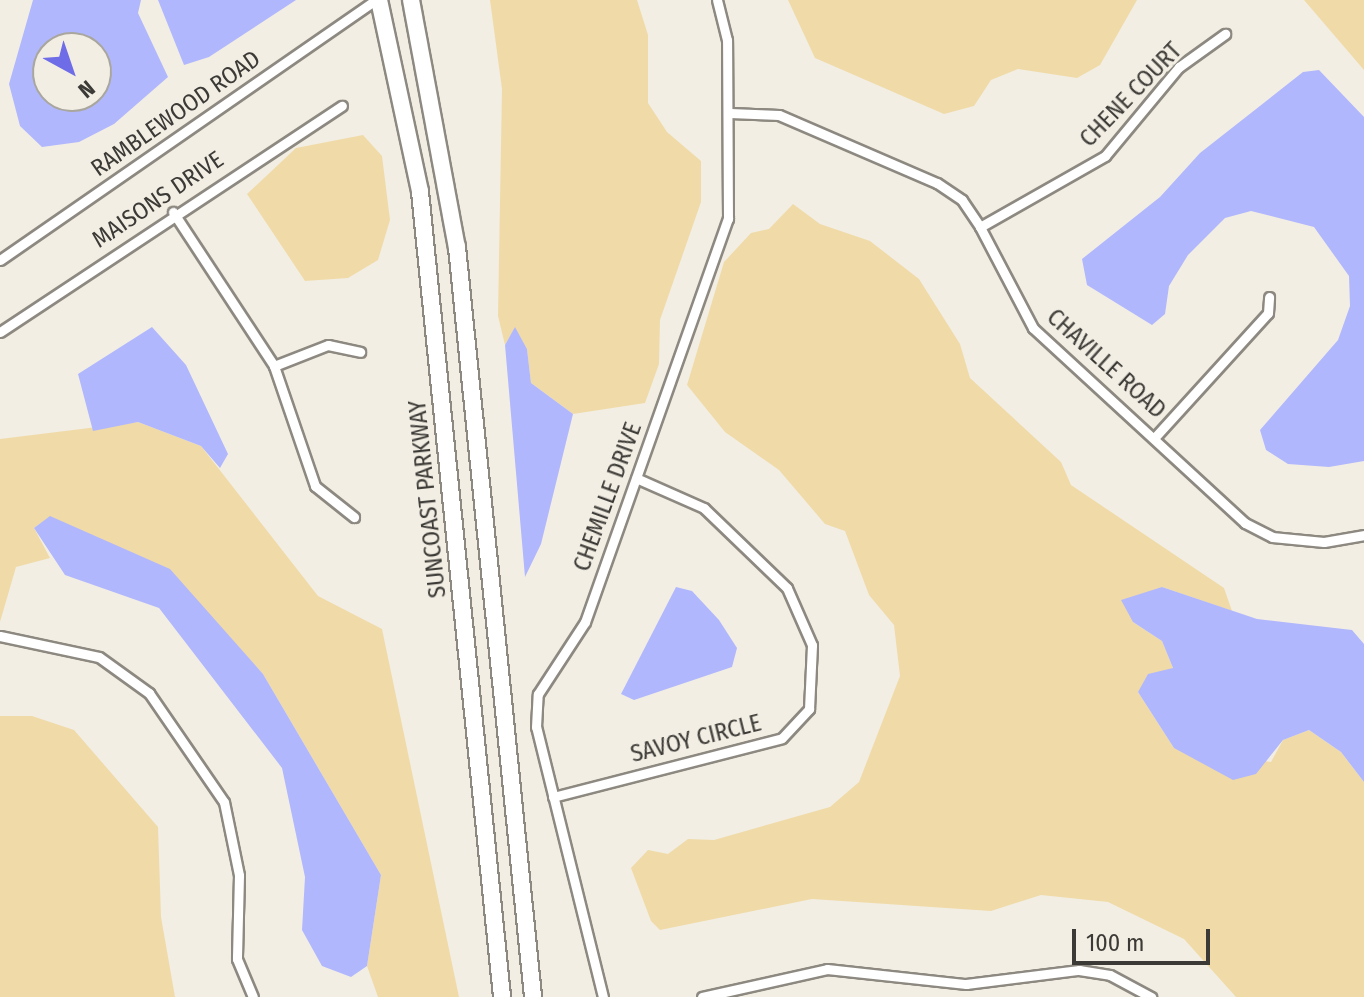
<!DOCTYPE html>
<style>
body{margin:0}
#map{position:relative;width:1364px;height:997px;overflow:hidden;background:#f2eee4;font-family:"Fira Sans Condensed",sans-serif}
div>[style]{position:absolute}
.green>*{inset:0;background:#f0dba8}
.water>*{inset:0;background:#b1b7fd}
.roads{filter:drop-shadow(2px 0 #8d8981) drop-shadow(-2px 0 #8d8981) drop-shadow(0 2px #8d8981) drop-shadow(0 -2px #8d8981)}
.street>*{height:9px;margin:-4.5px;padding:0 4.5px;transform-origin:4.5px;border-radius:4.5px;background:#fff}
.highway>*{height:16px;margin:-8px;padding:0 8px;transform-origin:8px;border-radius:8px;background:#fff}
span{translate:-50% -50%;white-space:nowrap;text-align:center;line-height:1.15;-webkit-text-stroke:6px #f2eee4;paint-order:stroke}
.street-label{font-size:24px;color:#3c3a36}
.north{position:absolute;left:32px;top:32px;width:80px;height:80px;box-sizing:border-box;background:#f2eee4;border:2px solid #a9a69e;border-radius:50%;rotate:140deg;font-size:22px;font-weight:700;line-height:32px;text-align:center;color:#3c3a36}
.north::after{content:'';display:block;margin:auto;width:28px;height:36px;background:#6e6ce6;clip-path:polygon(50% 0,100% 100%,50% 72%,0 100%)}
.scale{position:absolute;left:1072px;top:929px;width:138px;height:36px;box-sizing:border-box;border:4px solid #3c3a36;border-top:0;padding-left:10px;font-size:24px;line-height:28px;white-space:nowrap;color:#3c3a36;-webkit-text-stroke:6px #f2eee4;paint-order:stroke}
</style>
<div id="map">
<div class="green">
<i style="clip-path:polygon(490px 0,637px 0,648px 35px,648px 103px,667px 132px,701px 161px,701px 202px,660px 320px,659px 364px,645px 403px,573px 414px,531px 383px,527px 349px,515px 328px,505px 345px,498px 316px,502px 89px)"></i>
<i style="clip-path:polygon(788px 0,1137px 0,1100px 65px,1077px 78px,1018px 69px,991px 80px,974px 106px,944px 114px,815px 58px)"></i>
<i style="clip-path:polygon(1304px 0,1364px 0,1364px 70px)"></i>
<i style="clip-path:polygon(363px 135px,382px 156px,390px 220px,378px 260px,348px 278px,305px 281px,247px 194px,296px 148px)"></i>
<i style="clip-path:polygon(793px 204px,820px 224px,870px 241px,919px 279px,960px 344px,970px 378px,1061px 462px,1071px 485px,1224px 588px,1232px 611px,1162px 587px,1133px 622px,1162px 641px,1173px 668px,1138px 692px,1174px 748px,1271px 762px,1283px 740px,1309px 730px,1341px 752px,1364px 782px,1364px 997px,1236px 997px,1184px 939px,1108px 902px,1041px 895px,991px 911px,812px 899px,660px 930px,651px 921px,631px 868px,648px 850px,668px 854px,688px 839px,714px 840px,830px 807px,859px 782px,900px 676px,894px 625px,869px 595px,845px 531px,825px 524px,779px 470px,725px 432px,687px 385px,724px 262px,751px 233px,769px 229px)"></i>
<i style="clip-path:polygon(138px 422px,201px 446px,318px 596px,382px 629px,459px 997px,378px 997px,367px 966px,381px 875px,263px 674px,216px 622px,50px 517px,34px 528px,50px 558px,16px 567px,0 622px,0 439px)"></i>
<i style="clip-path:polygon(0 716px,32px 716px,74px 730px,158px 827px,161px 917px,175px 997px,0 997px)"></i>
</div>
<div class="water">
<i style="clip-path:polygon(evenodd,33px 0,141px 0,138px 13px,168px 77px,114px 124px,79px 142px,42px 147px,20px 126px,9px 84px,33px 0,48px 48px,96px 48px,96px 96px,48px 96px,48px 48px)"></i>
<i style="clip-path:polygon(158px 0,296px 0,209px 57px,184px 65px)"></i>
<i style="clip-path:polygon(1319px 70px,1364px 117px,1364px 461px,1329px 467px,1288px 464px,1266px 450px,1260px 430px,1338px 340px,1350px 306px,1349px 276px,1314px 227px,1251px 211px,1225px 218px,1188px 255px,1169px 286px,1165px 314px,1152px 325px,1087px 285px,1082px 259px,1160px 197px,1200px 153px,1303px 72px)"></i>
<i style="clip-path:polygon(152px 327px,186px 365px,228px 454px,220px 468px,201px 446px,138px 422px,93px 431px,78px 374px)"></i>
<i style="clip-path:polygon(515px 327px,527px 349px,531px 383px,573px 414px,541px 544px,525px 577px,505px 345px)"></i>
<i style="clip-path:polygon(50px 516px,170px 569px,263px 674px,381px 875px,367px 966px,351px 977px,322px 966px,302px 930px,305px 877px,282px 768px,159px 608px,65px 575px,34px 528px)"></i>
<i style="clip-path:polygon(676px 587px,692px 591px,719px 620px,737px 648px,732px 667px,634px 700px,621px 694px)"></i>
<i style="clip-path:polygon(1162px 587px,1257px 619px,1352px 630px,1364px 644px,1364px 782px,1341px 752px,1309px 730px,1283px 740px,1256px 774px,1233px 780px,1174px 748px,1138px 692px,1148px 674px,1173px 668px,1162px 641px,1133px 622px,1121px 600px)"></i>
</div>
<div class="roads">
<div class="street">
<i style="left:730px;top:113px;width:49px;rotate:2.3deg"></i>
<i style="left:779px;top:115px;width:172px;rotate:23.3deg"></i>
<i style="left:937px;top:183px;width:30px;rotate:34deg"></i>
<i style="left:962px;top:200px;width:32px;rotate:56deg"></i>
<i style="left:980px;top:227px;width:114px;rotate:62.3deg"></i>
<i style="left:1033px;top:328px;width:288px;rotate:42.6deg"></i>
<i style="left:1245px;top:523px;width:30px;rotate:27deg"></i>
<i style="left:1272px;top:537px;width:52px;rotate:5.5deg"></i>
<i style="left:1324px;top:542px;width:41px;rotate:-9.9deg"></i>
<i style="left:173px;top:212px;width:184px;rotate:56.7deg"></i>
<i style="left:274px;top:366px;width:127px;rotate:71.1deg"></i>
<i style="left:315px;top:486px;width:50px;rotate:38.5deg"></i>
<i style="left:980px;top:227px;width:144px;rotate:-29.6deg"></i>
<i style="left:1105px;top:156px;width:116px;rotate:-50.3deg"></i>
<i style="left:1179px;top:67px;width:57px;rotate:-35.7deg"></i>
<i style="left:0;top:260px;width:457px;rotate:-34.7deg"></i>
<i style="left:0;top:332px;width:410px;rotate:-33.5deg"></i>
<i style="left:274px;top:366px;width:58px;rotate:-21.3deg"></i>
<i style="left:328px;top:345px;width:33px;rotate:12deg"></i>
<i style="left:1156px;top:436px;width:166px;rotate:-47.7deg"></i>
<i style="left:1268px;top:313px;width:16px;rotate:-86deg"></i>
<i style="left:0;top:636px;width:101px;rotate:12deg"></i>
<i style="left:99px;top:657px;width:62px;rotate:35.8deg"></i>
<i style="left:149px;top:693px;width:132px;rotate:55.5deg"></i>
<i style="left:224px;top:802px;width:75px;rotate:78.4deg"></i>
<i style="left:239px;top:875px;width:84px;rotate:91.4deg"></i>
<i style="left:237px;top:959px;width:41px;rotate:67.2deg"></i>
<i style="left:553px;top:797px;width:236px;rotate:-14.4deg"></i>
<i style="left:782px;top:738px;width:40px;rotate:-47deg"></i>
<i style="left:809px;top:709px;width:64px;rotate:-87.3deg"></i>
<i style="left:812px;top:645px;width:62px;rotate:-113.7deg"></i>
<i style="left:787px;top:588px;width:115px;rotate:-136.1deg"></i>
<i style="left:704px;top:508px;width:74px;rotate:-156.2deg"></i>
<i style="left:603px;top:997px;width:278px;rotate:-103.9deg"></i>
<i style="left:536px;top:727px;width:33px;rotate:-87deg"></i>
<i style="left:538px;top:694px;width:86px;rotate:-56.9deg"></i>
<i style="left:585px;top:622px;width:428px;rotate:-70.5deg"></i>
<i style="left:728px;top:219px;width:179px;rotate:-90.3deg"></i>
<i style="left:727px;top:40px;width:41px;rotate:-104deg"></i>
<i style="left:702px;top:997px;width:128px;rotate:-12.6deg"></i>
<i style="left:827px;top:969px;width:140px;rotate:6.2deg"></i>
<i style="left:966px;top:984px;width:114px;rotate:-7.1deg"></i>
<i style="left:1079px;top:970px;width:31px;rotate:9deg"></i>
<i style="left:1110px;top:975px;width:47px;rotate:28.2deg"></i>
</div>
<div class="highway">
<i style="left:379px;top:0;width:196px;rotate:77.9deg"></i>
<i style="left:420px;top:192px;width:809px;rotate:84.18deg"></i>
<i style="left:411px;top:0;width:251px;rotate:79.5deg"></i>
<i style="left:457px;top:247px;width:754px;rotate:84.21deg"></i>
</div>
</div>
<div class="street-label">
<span style="left:1131px;top:95px;rotate:-46deg">CHENE COURT</span>
<span style="left:176px;top:114px;rotate:-35deg">RAMBLEWOOD ROAD</span>
<span style="left:158px;top:200px;rotate:-34deg">MAISONS DRIVE</span>
<span style="left:1106px;top:364px;rotate:42deg">CHAVILLE ROAD</span>
<span style="left:608px;top:497px;rotate:-70deg">CHEMILLE DRIVE</span>
<span style="left:428px;top:499px;rotate:-96deg">SUNCOAST PARKWAY</span>
<span style="left:696px;top:739px;rotate:-14deg">SAVOY CIRCLE</span>
</div>
<div class="north">N</div>
<div class="scale">100 m</div>
</div>
